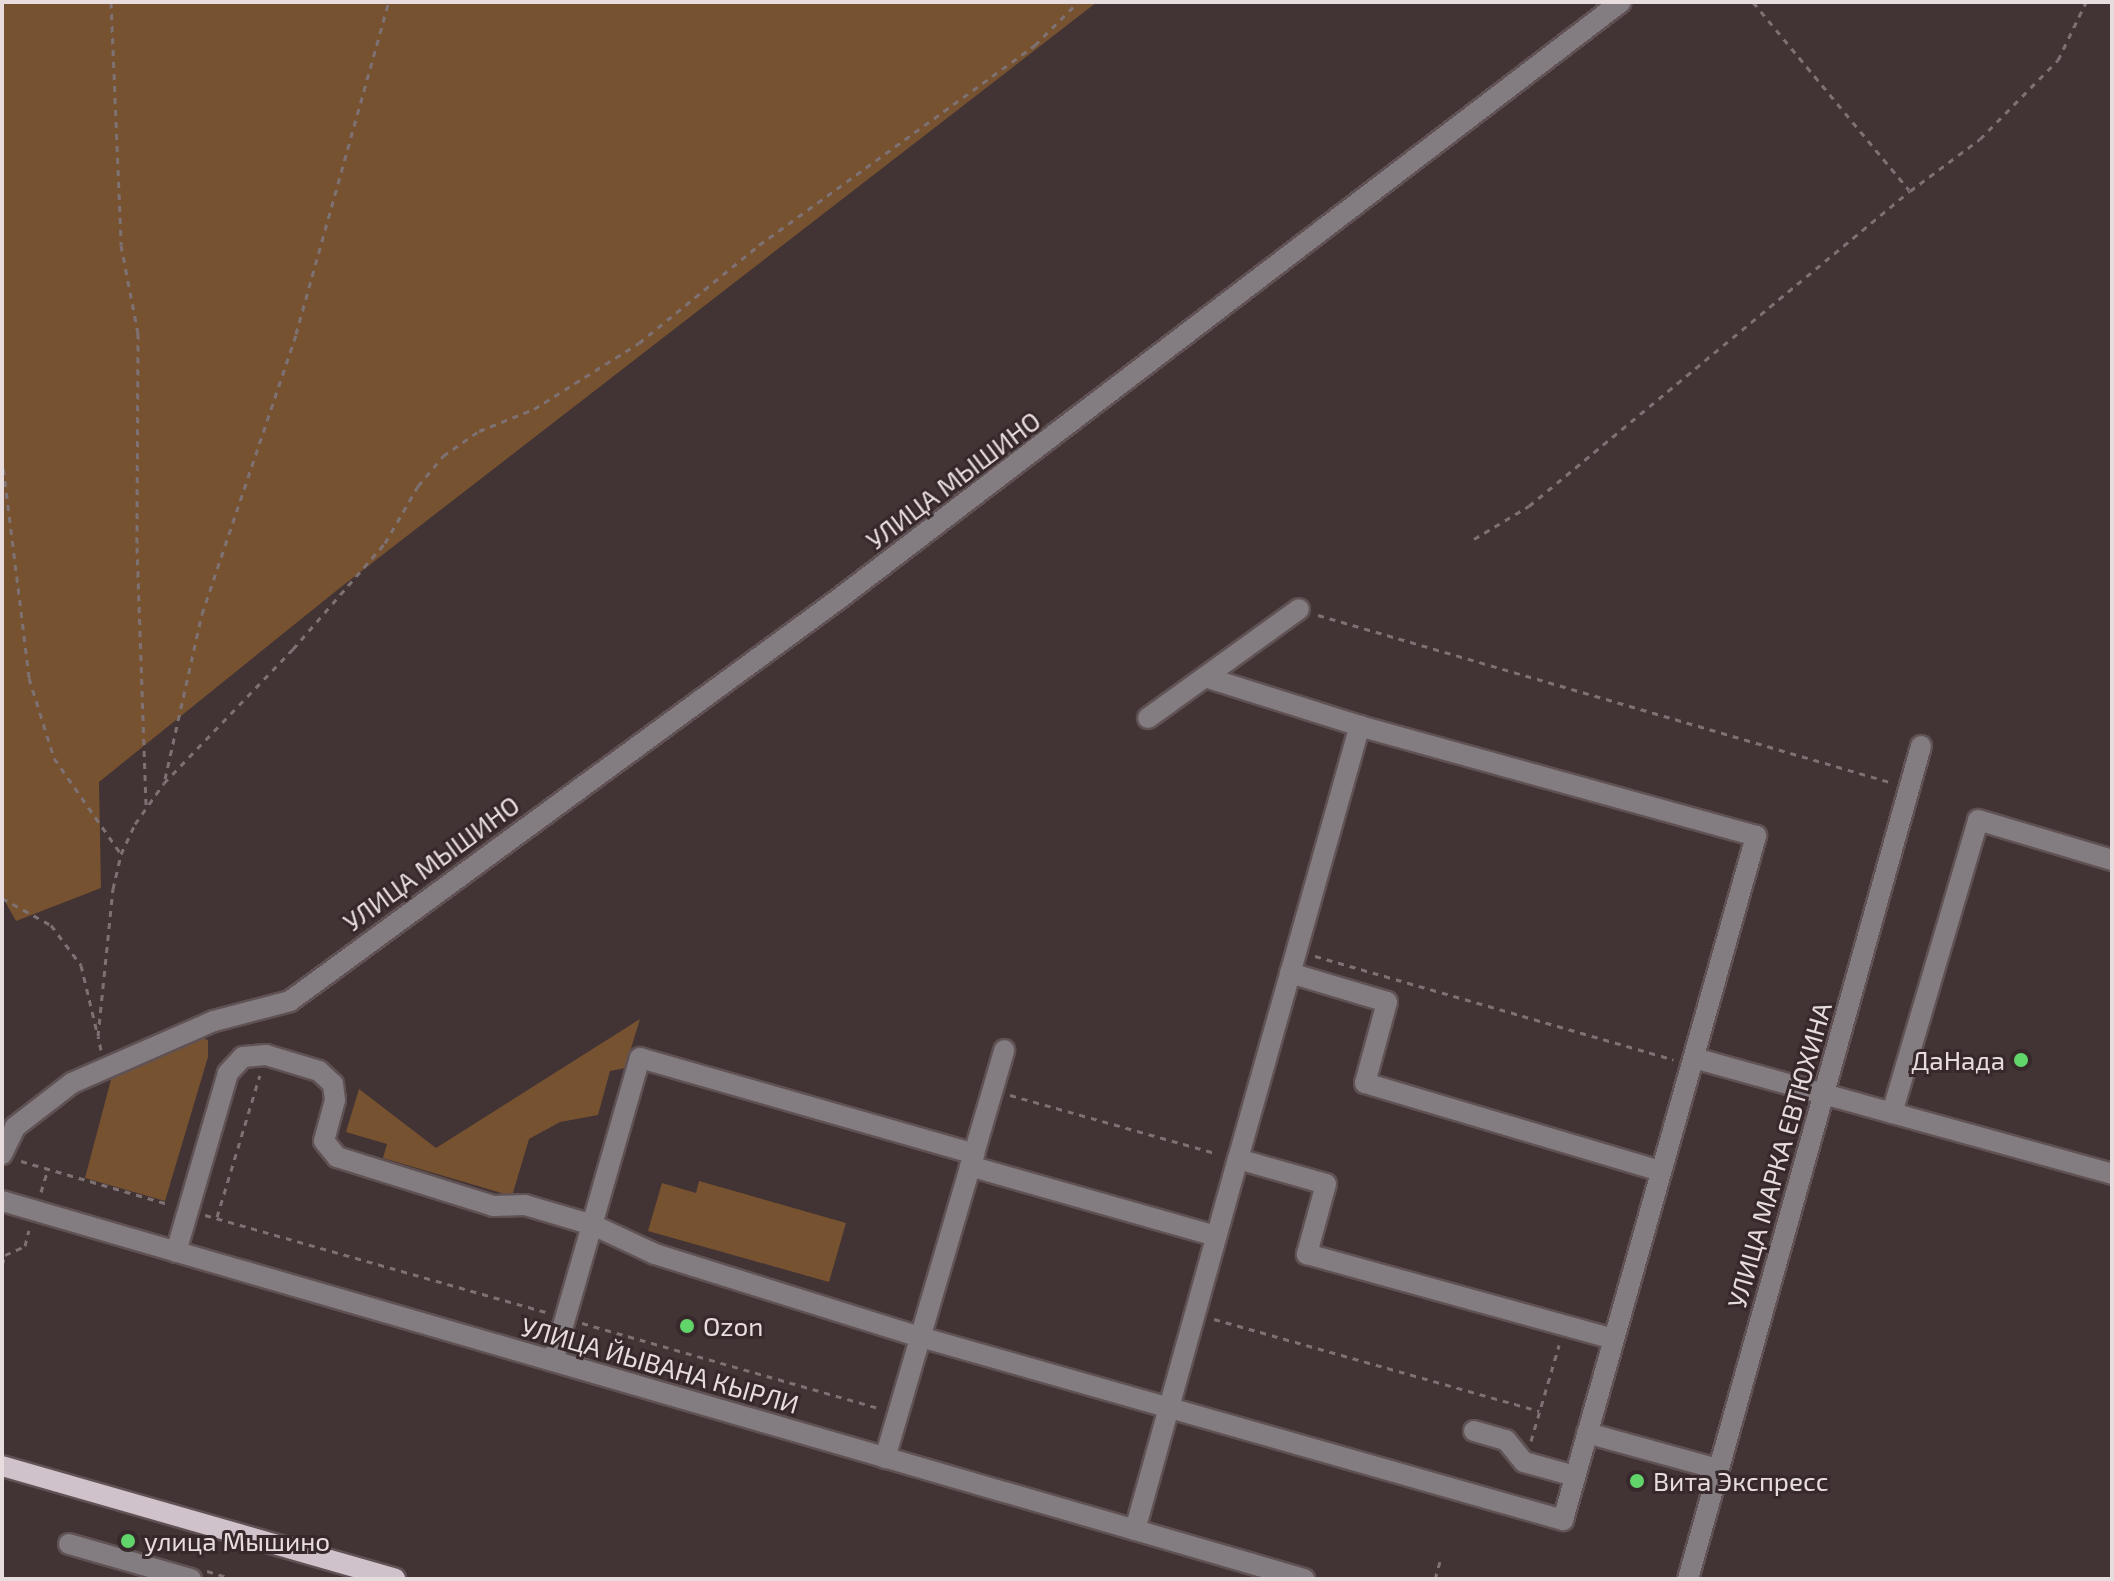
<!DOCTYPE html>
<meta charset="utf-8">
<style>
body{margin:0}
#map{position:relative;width:2114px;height:1581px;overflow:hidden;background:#423335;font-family:"Exo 2",sans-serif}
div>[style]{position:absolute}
.green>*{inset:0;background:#775230}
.path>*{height:3px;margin-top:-1.5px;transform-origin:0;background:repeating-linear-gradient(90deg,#7e7173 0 6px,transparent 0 12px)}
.roads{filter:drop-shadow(2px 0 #605254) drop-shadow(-2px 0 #605254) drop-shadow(0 2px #605254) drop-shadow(0 -2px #605254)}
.minor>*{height:20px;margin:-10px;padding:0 10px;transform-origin:10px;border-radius:10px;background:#837d81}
.major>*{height:20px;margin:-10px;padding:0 10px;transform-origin:10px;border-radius:10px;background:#cfc2cb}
.dots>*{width:22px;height:22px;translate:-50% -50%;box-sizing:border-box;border:4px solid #37292b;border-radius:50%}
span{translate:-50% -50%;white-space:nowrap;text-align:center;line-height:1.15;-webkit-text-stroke:6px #37292b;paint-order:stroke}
.street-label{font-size:26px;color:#e7dddf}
.poi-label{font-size:26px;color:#e7dddf}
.right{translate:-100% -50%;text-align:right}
.left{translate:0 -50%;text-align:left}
.frame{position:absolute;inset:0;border:4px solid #e7dddf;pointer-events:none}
</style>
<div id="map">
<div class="green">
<i style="clip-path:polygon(2px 2px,1097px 2px,341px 587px,99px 782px,101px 888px,16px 921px,2px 896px)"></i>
<i style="clip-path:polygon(640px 1019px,625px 1068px,610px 1071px,598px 1115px,560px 1122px,529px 1139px,512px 1196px,383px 1158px,387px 1144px,346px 1132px,359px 1089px,436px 1148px)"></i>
<i style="clip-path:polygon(198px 1037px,208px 1040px,208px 1057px,165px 1201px,85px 1178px,113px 1072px)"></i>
<i style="clip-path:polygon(699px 1181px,846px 1223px,829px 1282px,648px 1231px,662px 1183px,696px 1193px)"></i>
</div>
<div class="path">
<i style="left:111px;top:2px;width:243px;rotate:87.6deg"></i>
<i style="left:121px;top:245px;width:90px;rotate:79.1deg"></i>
<i style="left:138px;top:333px;width:214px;rotate:90.3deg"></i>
<i style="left:137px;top:547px;width:261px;rotate:88deg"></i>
<i style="left:1753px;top:2px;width:244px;rotate:50.3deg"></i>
<i style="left:2px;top:457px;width:223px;rotate:83deg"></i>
<i style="left:29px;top:678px;width:84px;rotate:72.6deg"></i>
<i style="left:54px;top:758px;width:117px;rotate:55.1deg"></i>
<i style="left:1474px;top:539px;width:64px;rotate:-31deg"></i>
<i style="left:1529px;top:506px;width:494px;rotate:-39.6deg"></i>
<i style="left:1910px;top:191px;width:87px;rotate:-36.6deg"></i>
<i style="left:1980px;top:139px;width:111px;rotate:-45.4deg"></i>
<i style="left:2058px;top:60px;width:64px;rotate:-64.2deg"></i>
<i style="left:1318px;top:615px;width:596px;rotate:16.28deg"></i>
<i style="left:165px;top:779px;width:169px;rotate:-77.4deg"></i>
<i style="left:202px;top:614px;width:295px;rotate:-71.4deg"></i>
<i style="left:296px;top:334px;width:345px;rotate:-74.4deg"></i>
<i style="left:2px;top:898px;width:56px;rotate:28.9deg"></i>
<i style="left:51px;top:925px;width:50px;rotate:53.1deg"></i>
<i style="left:81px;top:965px;width:69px;rotate:76.6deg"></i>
<i style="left:1315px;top:956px;width:373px;rotate:16.1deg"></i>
<i style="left:101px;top:1050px;width:14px;rotate:-102deg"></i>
<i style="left:98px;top:1036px;width:148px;rotate:-84.2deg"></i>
<i style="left:113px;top:889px;width:36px;rotate:-77deg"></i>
<i style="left:121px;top:854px;width:33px;rotate:-65deg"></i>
<i style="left:135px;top:824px;width:50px;rotate:-54.7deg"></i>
<i style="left:164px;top:783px;width:186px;rotate:-46.1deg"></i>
<i style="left:293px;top:649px;width:140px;rotate:-49deg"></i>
<i style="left:385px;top:543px;width:66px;rotate:-59.9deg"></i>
<i style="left:418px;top:486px;width:39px;rotate:-50deg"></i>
<i style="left:443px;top:456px;width:44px;rotate:-34.8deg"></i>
<i style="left:479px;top:431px;width:59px;rotate:-21.8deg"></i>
<i style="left:534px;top:409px;width:124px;rotate:-32.2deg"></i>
<i style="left:639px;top:343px;width:155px;rotate:-39.2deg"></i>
<i style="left:759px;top:245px;width:341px;rotate:-35.9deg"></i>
<i style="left:1035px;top:45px;width:61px;rotate:-45deg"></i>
<i style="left:1010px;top:1095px;width:216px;rotate:15.8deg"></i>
<i style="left:21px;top:1161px;width:156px;rotate:16.3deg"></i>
<i style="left:41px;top:1192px;width:24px;rotate:-73deg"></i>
<i style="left:205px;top:1215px;width:357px;rotate:15.9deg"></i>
<i style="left:217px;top:1217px;width:148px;rotate:-73.2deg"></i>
<i style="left:2px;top:1265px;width:10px;rotate:-73deg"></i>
<i style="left:5px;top:1255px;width:22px;rotate:-24deg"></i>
<i style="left:25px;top:1246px;width:16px;rotate:-76deg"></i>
<i style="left:1214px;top:1319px;width:338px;rotate:15.8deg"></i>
<i style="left:582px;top:1323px;width:308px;rotate:16deg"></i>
<i style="left:1531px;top:1441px;width:100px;rotate:-73.7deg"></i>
<i style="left:207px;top:1571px;width:27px;rotate:17deg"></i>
<i style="left:1435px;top:1579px;width:18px;rotate:-74deg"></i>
</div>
<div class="roads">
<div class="minor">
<i style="left:1148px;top:718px;width:186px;rotate:-35.8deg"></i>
<i style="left:1290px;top:973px;width:101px;rotate:16.6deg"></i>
<i style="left:1387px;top:1002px;width:84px;rotate:105.2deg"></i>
<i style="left:1365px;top:1083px;width:309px;rotate:16.6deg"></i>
<i style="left:1694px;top:1058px;width:434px;rotate:15.5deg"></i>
<i style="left:1892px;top:1113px;width:305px;rotate:-73.6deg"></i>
<i style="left:1978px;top:820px;width:140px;rotate:16.6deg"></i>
<i style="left:2px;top:1154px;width:30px;rotate:-64deg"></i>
<i style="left:15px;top:1127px;width:72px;rotate:-37.7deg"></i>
<i style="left:72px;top:1083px;width:155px;rotate:-23.6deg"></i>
<i style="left:214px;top:1021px;width:79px;rotate:-14.7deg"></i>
<i style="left:290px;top:1001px;width:677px;rotate:-36.23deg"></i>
<i style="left:836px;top:601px;width:987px;rotate:-37.35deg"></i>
<i style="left:1238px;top:1159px;width:450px;rotate:-74.3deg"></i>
<i style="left:970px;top:1166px;width:256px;rotate:15.9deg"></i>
<i style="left:2px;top:1201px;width:1356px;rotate:16.19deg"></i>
<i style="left:176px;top:1252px;width:186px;rotate:-73.8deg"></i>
<i style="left:228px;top:1073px;width:22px;rotate:-47deg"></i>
<i style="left:243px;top:1057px;width:23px;rotate:-5deg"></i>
<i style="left:266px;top:1055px;width:55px;rotate:16.8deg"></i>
<i style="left:319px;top:1071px;width:19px;rotate:43deg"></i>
<i style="left:333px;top:1084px;width:16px;rotate:83deg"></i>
<i style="left:335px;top:1100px;width:42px;rotate:105deg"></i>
<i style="left:324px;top:1141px;width:21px;rotate:51deg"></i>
<i style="left:337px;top:1157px;width:164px;rotate:17.4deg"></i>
<i style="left:493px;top:1206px;width:32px;rotate:-2deg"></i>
<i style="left:525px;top:1205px;width:71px;rotate:16.4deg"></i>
<i style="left:593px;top:1225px;width:68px;rotate:25.1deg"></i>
<i style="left:655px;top:1254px;width:275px;rotate:17.4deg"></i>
<i style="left:917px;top:1336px;width:672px;rotate:15.9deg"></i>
<i style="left:1563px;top:1520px;width:711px;rotate:-74.24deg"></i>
<i style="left:1756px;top:836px;width:411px;rotate:-164.5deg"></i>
<i style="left:1360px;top:726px;width:156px;rotate:-162.5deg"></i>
<i style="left:553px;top:1361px;width:315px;rotate:-74deg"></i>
<i style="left:640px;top:1058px;width:348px;rotate:16deg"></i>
<i style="left:1474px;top:1431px;width:33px;rotate:16deg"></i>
<i style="left:1506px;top:1440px;width:28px;rotate:51deg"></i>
<i style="left:1524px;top:1462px;width:53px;rotate:15.4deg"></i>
<i style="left:1587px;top:1433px;width:136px;rotate:15.4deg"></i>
<i style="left:885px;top:1458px;width:425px;rotate:-73.7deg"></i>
<i style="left:1135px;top:1530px;width:385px;rotate:-74.5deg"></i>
<i style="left:1238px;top:1159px;width:91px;rotate:15.9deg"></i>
<i style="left:1326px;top:1184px;width:73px;rotate:105.2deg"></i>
<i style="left:1307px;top:1254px;width:318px;rotate:15.5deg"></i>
<i style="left:69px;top:1544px;width:127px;rotate:16deg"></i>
<i style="left:1688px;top:1579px;width:865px;rotate:-74.37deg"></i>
</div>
<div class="major">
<i style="left:2px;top:1466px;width:409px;rotate:16deg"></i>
</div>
</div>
<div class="dots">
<i style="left:2021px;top:1060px;background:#61d46a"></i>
<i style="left:687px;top:1326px;background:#61d46a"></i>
<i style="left:1637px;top:1481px;background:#61d46a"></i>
<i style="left:128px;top:1541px;background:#61d46a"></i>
</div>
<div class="street-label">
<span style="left:953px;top:480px;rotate:-37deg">УЛИЦА МЫШИНО</span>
<span style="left:431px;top:863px;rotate:-36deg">УЛИЦА МЫШИНО</span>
<span style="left:1779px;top:1155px;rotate:-74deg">УЛИЦА МАРКА ЕВТЮХИНА</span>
<span style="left:660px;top:1365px;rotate:16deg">УЛИЦА ЙЫВАНА КЫРЛИ</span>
</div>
<div class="poi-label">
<span class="right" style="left:2005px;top:1060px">ДаНада</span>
<span class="left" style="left:703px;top:1326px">Ozon</span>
<span class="left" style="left:1653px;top:1481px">Вита Экспресс</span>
<span class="left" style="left:144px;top:1541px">улица Мышино</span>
</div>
<div class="frame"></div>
</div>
